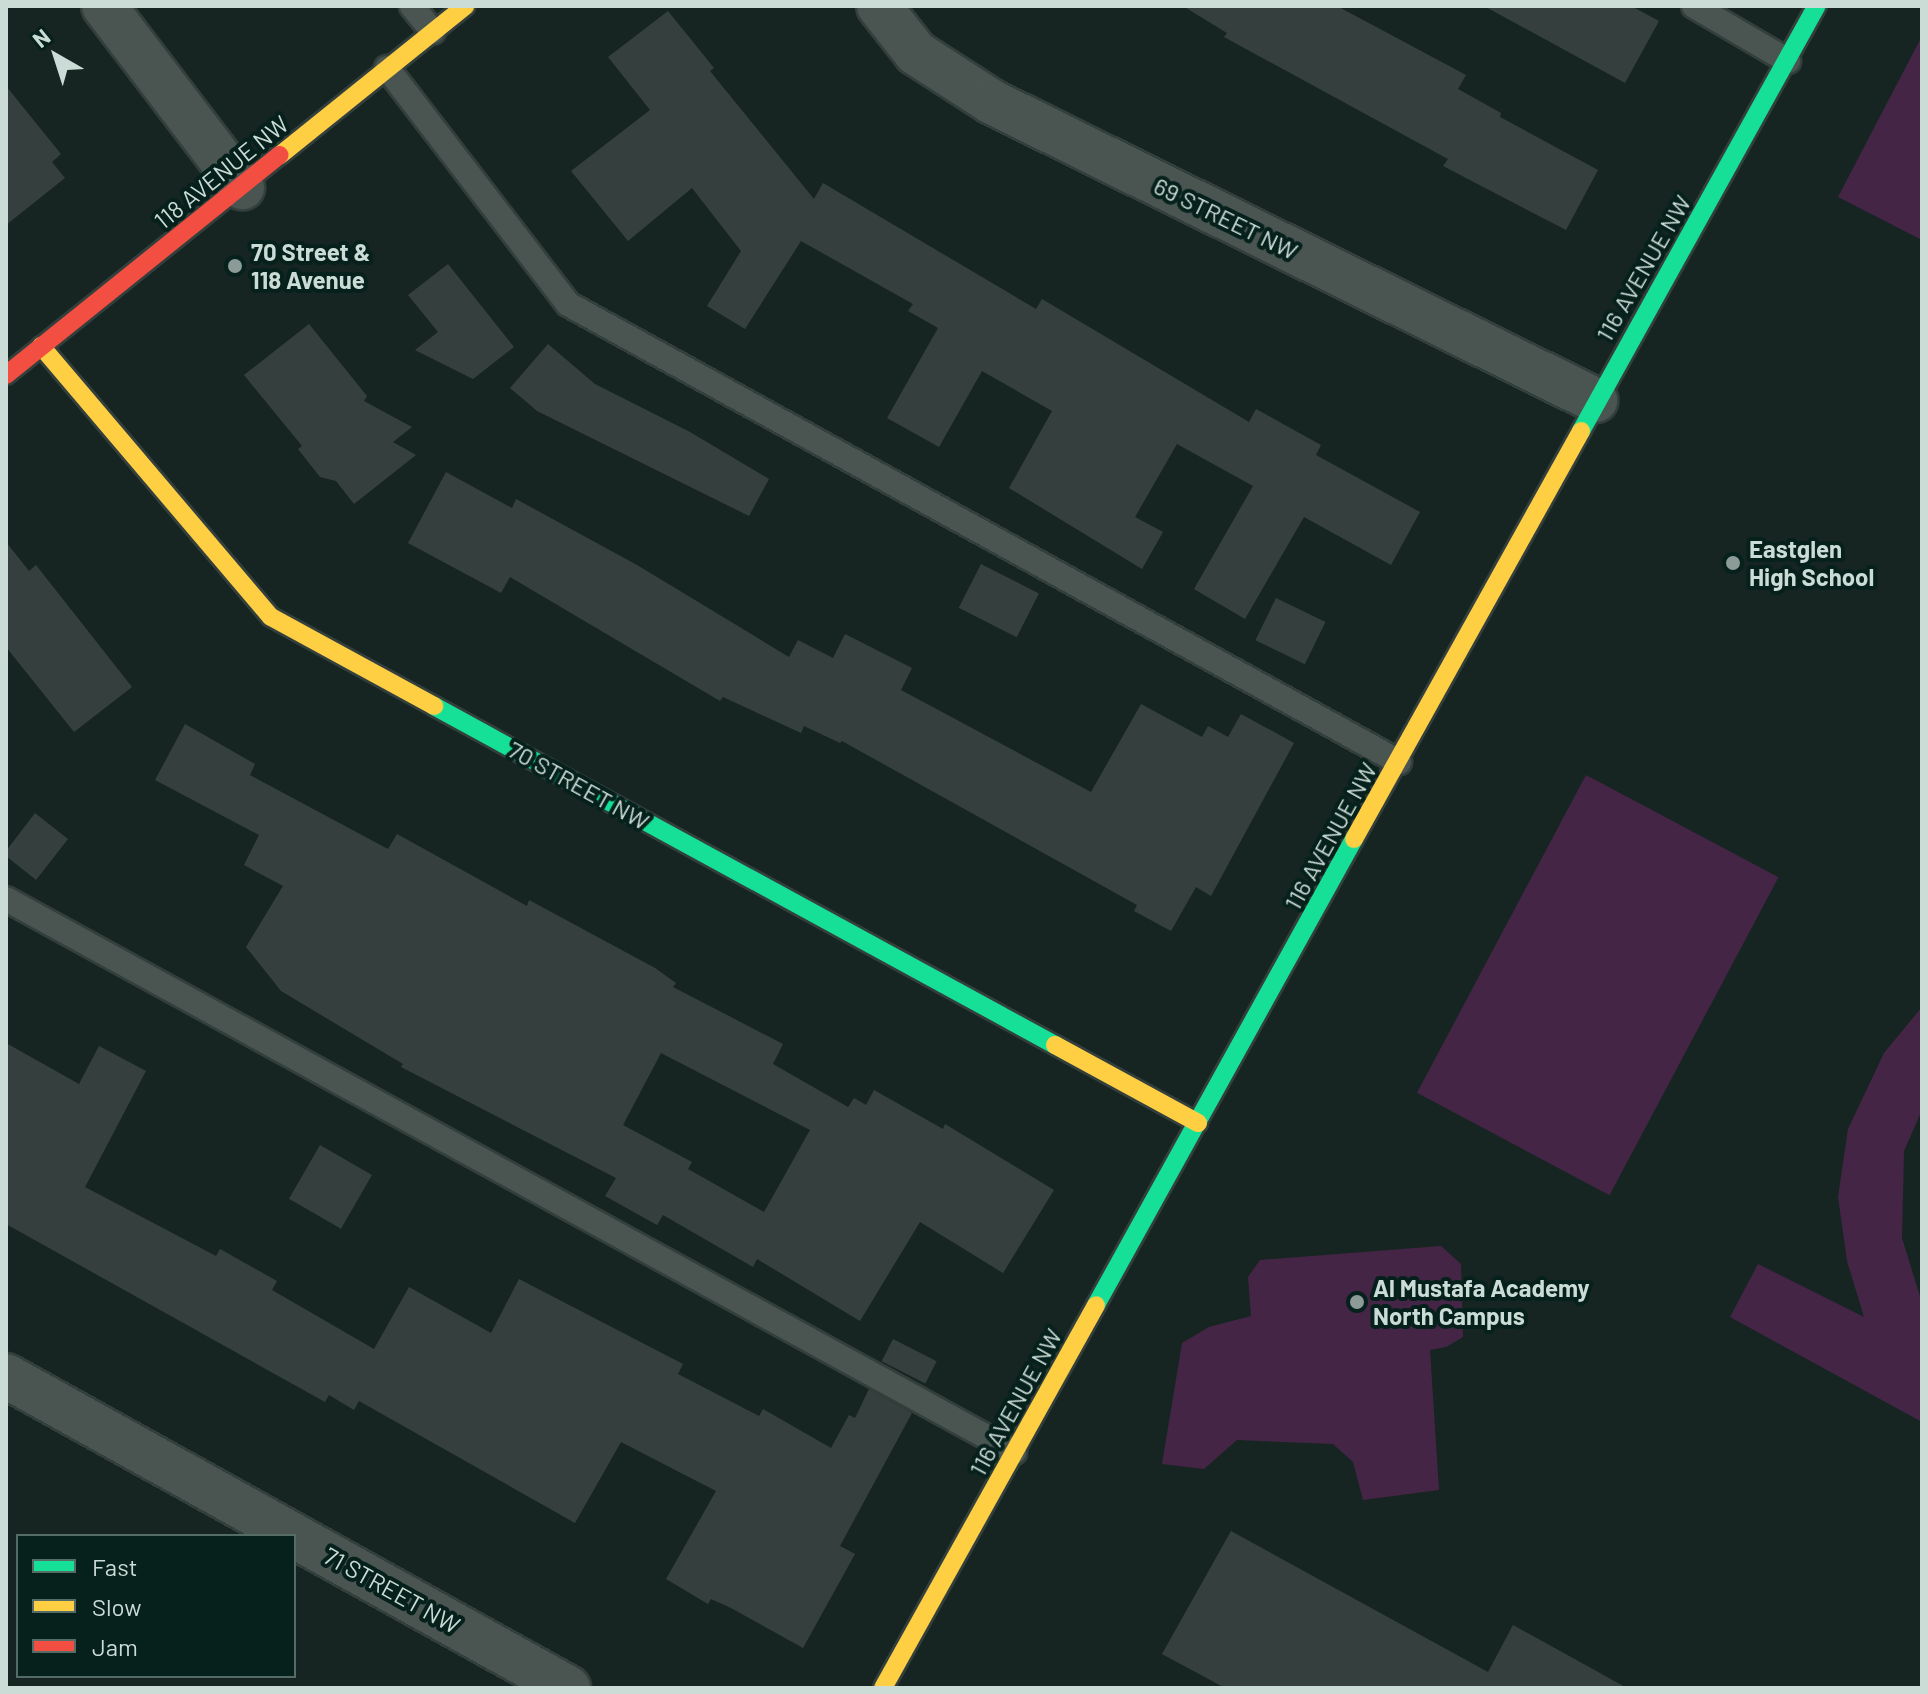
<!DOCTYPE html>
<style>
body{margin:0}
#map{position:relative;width:1928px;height:1694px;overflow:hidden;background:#162522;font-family:Barlow,sans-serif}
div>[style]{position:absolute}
.green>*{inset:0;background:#452546;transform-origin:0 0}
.building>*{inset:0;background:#35403e;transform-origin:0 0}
.roads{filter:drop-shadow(2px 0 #333f3c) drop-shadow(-2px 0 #333f3c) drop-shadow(0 2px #333f3c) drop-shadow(0 -2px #333f3c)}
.lane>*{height:24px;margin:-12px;padding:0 12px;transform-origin:12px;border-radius:12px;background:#4a5552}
.street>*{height:44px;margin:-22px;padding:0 22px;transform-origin:22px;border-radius:22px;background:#4a5552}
.fast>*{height:18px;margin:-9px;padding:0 9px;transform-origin:9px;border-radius:9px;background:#16e098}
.slow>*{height:18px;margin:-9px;padding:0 9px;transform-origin:9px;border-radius:9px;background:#ffcf43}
.jam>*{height:18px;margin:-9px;padding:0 9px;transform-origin:9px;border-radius:9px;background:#f24e42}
.dots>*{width:22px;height:22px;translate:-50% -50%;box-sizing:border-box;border:4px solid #06211b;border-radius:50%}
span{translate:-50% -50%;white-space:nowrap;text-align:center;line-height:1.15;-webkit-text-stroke:8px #06211b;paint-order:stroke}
.street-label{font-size:24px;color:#cbdbd6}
.poi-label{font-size:24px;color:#cbdbd6;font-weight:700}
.left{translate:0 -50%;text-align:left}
.frame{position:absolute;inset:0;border:8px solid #cbdbd6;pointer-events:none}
.legend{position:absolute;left:16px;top:1534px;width:280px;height:144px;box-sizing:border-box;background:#06211b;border:2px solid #556b66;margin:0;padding:10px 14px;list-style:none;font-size:24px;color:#cbdbd6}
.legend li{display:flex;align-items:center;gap:16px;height:40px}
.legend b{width:40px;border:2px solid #556b66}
.north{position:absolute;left:16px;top:16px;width:80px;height:80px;-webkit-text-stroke:6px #06211b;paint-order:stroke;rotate:321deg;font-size:22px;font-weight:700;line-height:32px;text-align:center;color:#cbdbd6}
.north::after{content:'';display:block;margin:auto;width:28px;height:36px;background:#cbdbd6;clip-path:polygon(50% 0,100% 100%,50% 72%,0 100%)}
</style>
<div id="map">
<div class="green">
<i style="clip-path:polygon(1922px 36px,1922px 240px,1838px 197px)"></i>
<i style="left:1586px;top:775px;width:218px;height:360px;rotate:28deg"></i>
<i style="clip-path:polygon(1922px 1007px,1922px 1110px,1904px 1151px,1902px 1238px,1922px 1303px,1922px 1422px,1730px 1317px,1758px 1264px,1864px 1317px,1847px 1261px,1838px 1197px,1848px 1129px,1884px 1053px)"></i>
<i style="clip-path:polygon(1441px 1246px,1461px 1264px,1463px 1337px,1446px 1347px,1430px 1350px,1439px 1490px,1363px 1500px,1353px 1462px,1333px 1444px,1237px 1440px,1204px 1469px,1162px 1464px,1182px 1343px,1209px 1327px,1251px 1316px,1248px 1277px,1260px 1260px)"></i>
</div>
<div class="building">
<i style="clip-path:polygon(1183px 6px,1337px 6px,1466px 75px,1458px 89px,1501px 113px,1500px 117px,1598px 170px,1566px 230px,1443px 166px,1448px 159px,1224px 37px,1227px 33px)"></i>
<i style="clip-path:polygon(1484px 6px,1631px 6px,1659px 21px,1625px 83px)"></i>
<i style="clip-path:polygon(668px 11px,714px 68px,710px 71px,814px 199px,823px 183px,1036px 309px,1042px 299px,1249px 422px,1256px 409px,1321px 445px,1316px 455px,1420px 512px,1391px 565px,1304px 517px,1245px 619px,1194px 589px,1253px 486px,1177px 444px,1135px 517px,1163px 532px,1142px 569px,1009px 488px,1052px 411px,982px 371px,939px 447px,887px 418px,938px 328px,908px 311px,913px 304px,801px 241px,745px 329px,707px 306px,741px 251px,692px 188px,628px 241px,571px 171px,650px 110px,608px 57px)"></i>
<i style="clip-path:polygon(6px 86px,61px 154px,52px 162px,65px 178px,6px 225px)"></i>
<i style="clip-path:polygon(448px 264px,514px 347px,473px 379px,415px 350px,438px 332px,408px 295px)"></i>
<i style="clip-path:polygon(309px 324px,367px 396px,364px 401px,412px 427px,393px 442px,416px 455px,354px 504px,336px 481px,320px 477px,298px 449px,302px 446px,244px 375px)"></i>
<i style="clip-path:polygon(548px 344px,595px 384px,690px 432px,769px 479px,749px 516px,537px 411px,510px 388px)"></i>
<i style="clip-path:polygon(446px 472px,512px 508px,516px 499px,637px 565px,789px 657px,798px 640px,833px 658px,845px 634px,912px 668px,901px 690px,1091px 792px,1141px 704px,1202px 737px,1208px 726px,1228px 737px,1241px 714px,1294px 743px,1211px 896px,1196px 887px,1171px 931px,1134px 911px,1137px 905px,842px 741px,840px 743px,804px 726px,801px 733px,723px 697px,720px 701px,510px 577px,501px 593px,408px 543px)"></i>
<i style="clip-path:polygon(6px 542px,29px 571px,36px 565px,132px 687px,74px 732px,6px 647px)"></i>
<i style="left:981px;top:564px;width:65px;height:49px;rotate:27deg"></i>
<i style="left:1276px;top:598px;width:55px;height:47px;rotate:26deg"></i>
<i style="clip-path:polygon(evenodd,185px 724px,255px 764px,250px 775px,388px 849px,397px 834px,527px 906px,529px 900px,655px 968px,676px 983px,673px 987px,783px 1044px,773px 1064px,848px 1107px,854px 1098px,866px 1105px,874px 1090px,943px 1129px,945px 1124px,1054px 1190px,1003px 1273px,920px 1222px,860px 1321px,757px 1259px,753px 1267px,663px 1215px,657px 1225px,605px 1196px,616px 1178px,401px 1067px,403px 1064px,281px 991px,246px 947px,283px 886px,244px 865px,259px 835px,155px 780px,185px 724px,661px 1053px,810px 1130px,764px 1212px,688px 1169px,692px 1162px,623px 1125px,661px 1053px)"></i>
<i style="clip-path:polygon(35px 813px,68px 839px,36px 880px,6px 856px,6px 851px)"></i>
<i style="clip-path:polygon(6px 1043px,79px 1084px,99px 1046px,146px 1071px,85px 1187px,216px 1256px,220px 1249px,277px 1281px,272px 1290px,374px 1349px,409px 1287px,491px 1333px,519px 1279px,683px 1364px,678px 1374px,759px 1416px,763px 1409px,831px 1448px,849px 1415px,855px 1418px,869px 1389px,912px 1413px,840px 1546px,855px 1554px,803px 1648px,731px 1608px,711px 1599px,708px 1604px,666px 1579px,716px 1491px,621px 1442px,575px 1523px,359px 1401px,354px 1410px,329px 1395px,325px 1402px,6px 1224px)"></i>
<i style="left:320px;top:1145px;width:60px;height:62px;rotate:30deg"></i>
<i style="left:893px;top:1339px;width:49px;height:25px;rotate:27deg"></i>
<i style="clip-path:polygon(1231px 1531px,1488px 1672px,1513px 1625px,1627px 1688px,1225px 1688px,1162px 1654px)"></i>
</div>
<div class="roads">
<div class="lane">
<i style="left:412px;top:6px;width:33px;rotate:51deg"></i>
<i style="left:1694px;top:6px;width:109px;rotate:30.3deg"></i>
<i style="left:387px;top:68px;width:297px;rotate:52.5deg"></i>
<i style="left:568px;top:304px;width:949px;rotate:28.86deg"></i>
<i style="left:6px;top:899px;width:1150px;rotate:28.75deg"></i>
</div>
<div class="street">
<i style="left:104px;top:6px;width:228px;rotate:52.7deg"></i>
<i style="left:879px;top:6px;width:60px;rotate:51.8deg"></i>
<i style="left:916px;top:53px;width:90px;rotate:32.8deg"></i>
<i style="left:992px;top:102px;width:673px;rotate:26.3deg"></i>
<i style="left:6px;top:1376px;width:643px;rotate:29.04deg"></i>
</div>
<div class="fast">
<i style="left:1581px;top:431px;width:486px;rotate:-61deg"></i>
<i style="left:434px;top:706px;width:708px;rotate:28.63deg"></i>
<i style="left:1096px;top:1305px;width:533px;rotate:-61.03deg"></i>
</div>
<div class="slow">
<i style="left:280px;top:155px;width:238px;rotate:-38.8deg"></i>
<i style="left:41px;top:346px;width:355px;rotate:49.7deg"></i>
<i style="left:271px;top:617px;width:186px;rotate:28.6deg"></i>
<i style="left:1354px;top:839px;width:467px;rotate:-60.9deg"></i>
<i style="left:1055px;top:1045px;width:163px;rotate:28.6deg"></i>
<i style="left:883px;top:1688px;width:438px;rotate:-60.9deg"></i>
</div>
<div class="jam">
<i style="left:6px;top:375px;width:351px;rotate:-38.8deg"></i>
</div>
</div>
<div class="dots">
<i style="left:235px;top:266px;background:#8c9b97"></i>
<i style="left:1733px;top:563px;background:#8c9b97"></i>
<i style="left:1357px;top:1302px;background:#8c9b97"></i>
</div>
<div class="street-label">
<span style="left:221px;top:172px;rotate:-39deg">118 AVENUE NW</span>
<span style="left:1226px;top:218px;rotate:26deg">69 STREET NW</span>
<span style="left:1643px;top:268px;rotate:-60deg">116 AVENUE NW</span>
<span style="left:579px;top:785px;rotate:29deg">70 STREET NW</span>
<span style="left:1330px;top:836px;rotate:-61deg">116 AVENUE NW</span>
<span style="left:1015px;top:1402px;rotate:-61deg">116 AVENUE NW</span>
<span style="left:392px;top:1590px;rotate:29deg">71 STREET NW</span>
</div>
<div class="poi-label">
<span class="left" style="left:251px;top:266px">70 Street &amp;<br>118 Avenue</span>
<span class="left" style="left:1749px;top:563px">Eastglen<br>High School</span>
<span class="left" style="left:1373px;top:1302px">Al Mustafa Academy<br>North Campus</span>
</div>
<div class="frame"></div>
<ul class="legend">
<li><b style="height:10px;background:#16e098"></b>Fast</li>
<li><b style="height:10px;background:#ffcf43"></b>Slow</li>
<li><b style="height:10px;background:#f24e42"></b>Jam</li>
</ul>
<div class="north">N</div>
</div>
